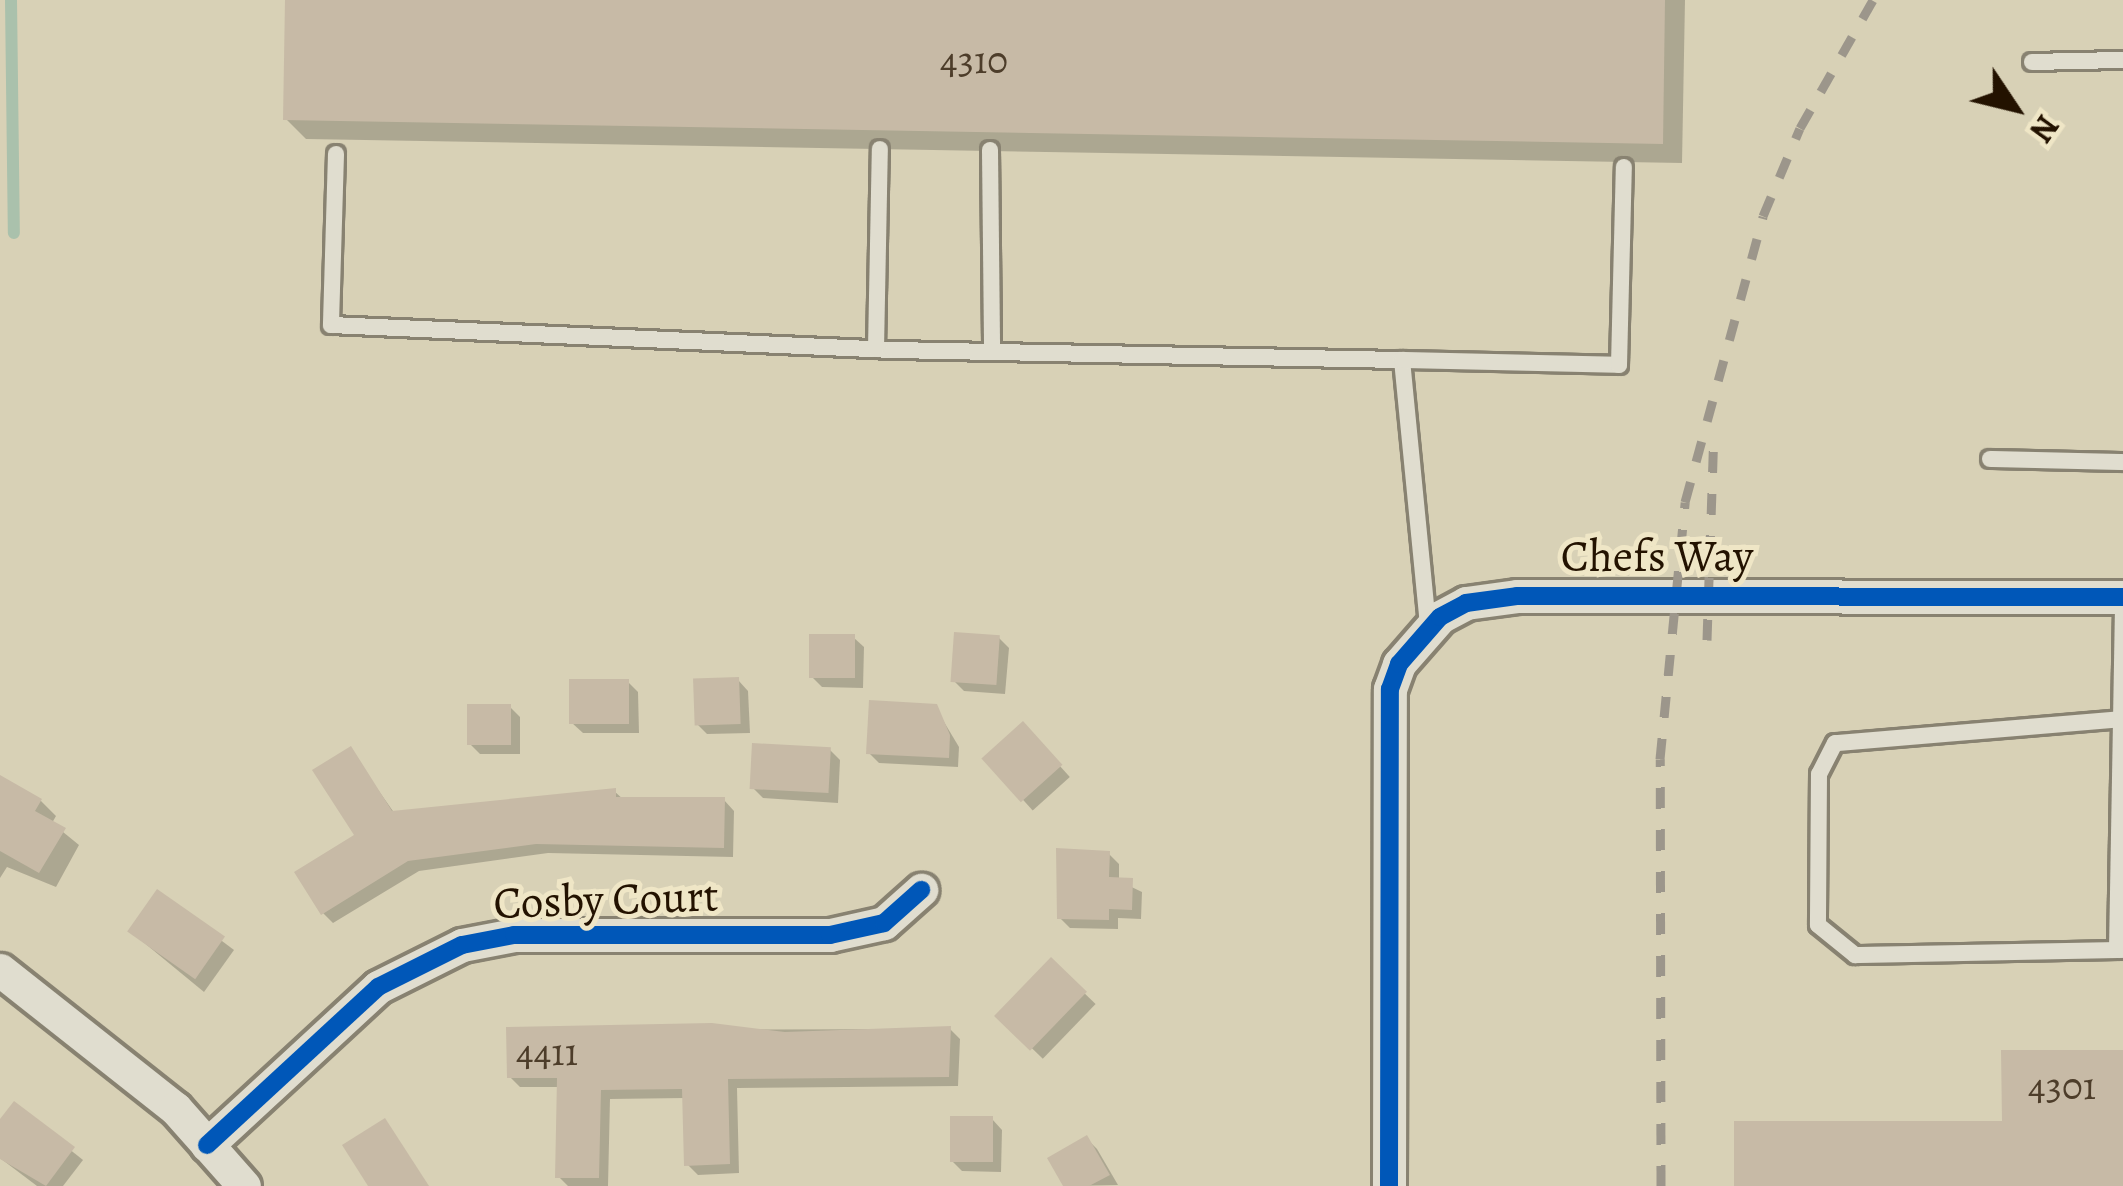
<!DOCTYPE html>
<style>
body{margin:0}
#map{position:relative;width:2123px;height:1186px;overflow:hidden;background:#d8d1b6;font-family:Alegreya,serif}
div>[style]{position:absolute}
.shadow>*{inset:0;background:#0003;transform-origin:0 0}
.stream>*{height:12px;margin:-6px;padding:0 6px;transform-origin:6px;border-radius:6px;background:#aac1ac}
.building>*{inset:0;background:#c7baa6;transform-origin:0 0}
.roads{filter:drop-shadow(3px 0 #888271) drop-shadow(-3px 0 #888271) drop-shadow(0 3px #888271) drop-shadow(0 -3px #888271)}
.lane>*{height:16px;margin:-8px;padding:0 8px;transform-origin:8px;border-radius:8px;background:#e0ddcf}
.street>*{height:33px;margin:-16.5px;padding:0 16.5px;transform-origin:16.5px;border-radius:16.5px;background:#e0ddcf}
.rail>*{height:9px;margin-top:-4.5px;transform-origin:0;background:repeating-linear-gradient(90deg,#9c968b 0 21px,transparent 0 42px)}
.cycleway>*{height:18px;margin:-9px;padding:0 9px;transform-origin:9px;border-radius:9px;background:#0057b8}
span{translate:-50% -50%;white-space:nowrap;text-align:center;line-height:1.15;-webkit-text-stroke:10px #efe6c6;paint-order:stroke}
.number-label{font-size:39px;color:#4d3d2a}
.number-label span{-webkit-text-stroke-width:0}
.street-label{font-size:45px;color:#231200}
.north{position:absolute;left:1955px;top:48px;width:120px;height:120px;-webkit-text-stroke:9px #efe6c6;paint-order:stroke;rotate:125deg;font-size:33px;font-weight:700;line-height:48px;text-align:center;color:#231200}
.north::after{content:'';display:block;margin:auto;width:42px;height:54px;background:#231200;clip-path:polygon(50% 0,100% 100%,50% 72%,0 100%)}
</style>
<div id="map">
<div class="shadow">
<i style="clip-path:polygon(288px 0,1685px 0,1682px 163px,306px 139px,286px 119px)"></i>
<i style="clip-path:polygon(853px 637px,864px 647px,863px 688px,822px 687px,812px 677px)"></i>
<i style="clip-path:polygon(999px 638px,1009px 648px,1005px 694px,964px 691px,954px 681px)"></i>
<i style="clip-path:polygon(738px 680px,748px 691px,750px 733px,707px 734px,697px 724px)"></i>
<i style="clip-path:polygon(628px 682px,638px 692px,639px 733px,583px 733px,572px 723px)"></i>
<i style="clip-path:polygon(510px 707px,520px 717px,520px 754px,480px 754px,470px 744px)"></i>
<i style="clip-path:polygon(935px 707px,959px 747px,958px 767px,879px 763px,869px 753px)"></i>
<i style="left:1023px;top:725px;width:70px;height:50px;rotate:48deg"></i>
<i style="clip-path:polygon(350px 750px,395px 814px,614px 791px,624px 800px,724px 800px,734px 811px,733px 857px,548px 853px,419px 871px,333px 923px,323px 913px,358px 836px)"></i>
<i style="clip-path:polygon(830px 750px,840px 760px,838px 803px,763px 798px,753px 788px)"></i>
<i style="clip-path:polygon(0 787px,41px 801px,56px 816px,52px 823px,79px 845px,56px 887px,7px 867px,0 878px)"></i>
<i style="clip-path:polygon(1109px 854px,1119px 864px,1119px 881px,1142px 892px,1141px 919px,1118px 918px,1118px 929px,1070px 928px,1060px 918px)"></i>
<i style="clip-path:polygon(158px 893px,234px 950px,204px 992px,142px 941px)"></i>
<i style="left:1051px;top:961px;width:62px;height:76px;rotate:44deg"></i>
<i style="clip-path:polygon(950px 1029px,960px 1039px,958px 1086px,737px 1088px,739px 1173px,698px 1175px,687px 1164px,685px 1098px,610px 1099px,608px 1186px,568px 1186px,558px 1176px,560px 1087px,520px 1087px,510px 1077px,509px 1030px)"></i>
<i style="clip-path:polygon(14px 1105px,83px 1160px,63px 1186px,37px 1186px,0 1158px,0 1124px)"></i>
<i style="clip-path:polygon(992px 1119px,1002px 1130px,1001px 1172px,962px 1171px,952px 1161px)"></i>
<i style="clip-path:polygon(1087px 1139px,1097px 1149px,1118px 1185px,1066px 1186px)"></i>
</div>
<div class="stream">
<i style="left:11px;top:0;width:233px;rotate:89.3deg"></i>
</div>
<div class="building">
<i style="clip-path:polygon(285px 0,1665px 0,1663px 144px,283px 120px)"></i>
<i style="left:954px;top:632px;width:46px;height:50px;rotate:4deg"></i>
<i style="left:809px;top:634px;width:46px;height:44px"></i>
<i style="left:739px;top:677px;width:47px;height:46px;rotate:88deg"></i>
<i style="left:569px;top:679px;width:60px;height:45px"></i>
<i style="clip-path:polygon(869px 700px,937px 704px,950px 735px,949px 758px,866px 754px)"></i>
<i style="left:467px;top:704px;width:44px;height:41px"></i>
<i style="left:1023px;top:721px;width:59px;height:56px;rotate:48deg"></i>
<i style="left:752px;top:743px;width:79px;height:46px;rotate:3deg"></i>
<i style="clip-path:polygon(351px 746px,392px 811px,616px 788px,616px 797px,725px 797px,724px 848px,536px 844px,408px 861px,321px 915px,294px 872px,354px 835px,312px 770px)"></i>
<i style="clip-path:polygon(0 775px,42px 799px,35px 811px,66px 828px,39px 873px,0 851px)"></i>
<i style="clip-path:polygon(1056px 848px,1110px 851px,1109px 877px,1133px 878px,1132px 910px,1109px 909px,1109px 920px,1057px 919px)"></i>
<i style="left:157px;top:889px;width:83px;height:52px;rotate:35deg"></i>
<i style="left:1051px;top:957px;width:50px;height:82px;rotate:44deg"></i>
<i style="clip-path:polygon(712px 1023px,785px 1032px,951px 1026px,949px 1077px,728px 1079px,730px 1164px,684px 1166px,682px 1089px,601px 1090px,599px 1178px,555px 1178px,557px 1078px,507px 1078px,506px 1027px)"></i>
<i style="clip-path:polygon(2001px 1050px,2123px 1050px,2123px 1186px,1734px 1186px,1734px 1121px,2002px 1121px)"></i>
<i style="clip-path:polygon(14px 1101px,75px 1147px,46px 1186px,0 1159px,0 1119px)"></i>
<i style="left:950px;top:1116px;width:43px;height:46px"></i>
<i style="clip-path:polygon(385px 1118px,429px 1186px,368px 1186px,342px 1145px)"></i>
<i style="clip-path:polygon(1087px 1135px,1110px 1175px,1089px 1186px,1063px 1186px,1047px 1158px)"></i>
</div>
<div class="roads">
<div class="lane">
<i style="left:2032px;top:62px;width:91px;rotate:-1.3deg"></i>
<i style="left:990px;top:150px;width:200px;rotate:89.4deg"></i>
<i style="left:336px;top:154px;width:171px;rotate:91.7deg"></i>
<i style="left:331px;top:325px;width:563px;rotate:2.55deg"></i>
<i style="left:893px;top:350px;width:509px;rotate:1.13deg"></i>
<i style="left:1402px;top:360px;width:267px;rotate:84.4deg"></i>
<i style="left:876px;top:349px;width:200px;rotate:-88.9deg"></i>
<i style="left:1402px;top:360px;width:217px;rotate:1.3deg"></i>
<i style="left:1619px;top:365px;width:198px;rotate:-88.6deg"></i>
<i style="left:1990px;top:459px;width:133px;rotate:1.3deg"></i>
<i style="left:2123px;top:719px;width:289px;rotate:175.2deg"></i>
<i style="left:1835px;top:743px;width:35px;rotate:117deg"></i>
<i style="left:1819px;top:774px;width:151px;rotate:90.4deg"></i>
<i style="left:1818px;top:925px;width:48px;rotate:39deg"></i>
<i style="left:1855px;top:955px;width:268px;rotate:-1.1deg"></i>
<i style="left:2117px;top:950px;width:341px;rotate:-89deg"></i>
</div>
<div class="street">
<i style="left:0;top:970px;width:223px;rotate:38.3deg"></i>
<i style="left:175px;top:1108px;width:104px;rotate:48.5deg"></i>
<i style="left:207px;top:1145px;width:233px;rotate:-42.7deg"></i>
<i style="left:378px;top:987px;width:94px;rotate:-26.6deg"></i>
<i style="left:462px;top:945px;width:53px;rotate:-10.9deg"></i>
<i style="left:514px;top:935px;width:316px"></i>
<i style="left:830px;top:935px;width:55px;rotate:-12.5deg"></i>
<i style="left:884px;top:923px;width:50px;rotate:-41.7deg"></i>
<i style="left:1389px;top:1186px;width:497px;rotate:-89.9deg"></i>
<i style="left:1390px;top:689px;width:27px;rotate:-70deg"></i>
<i style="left:1399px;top:664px;width:62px;rotate:-48.9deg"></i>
<i style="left:1440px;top:617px;width:30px;rotate:-28deg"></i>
<i style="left:1466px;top:603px;width:51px;rotate:-7.8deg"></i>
<i style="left:1517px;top:596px;width:606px;rotate:0.09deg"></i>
</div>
</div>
<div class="rail">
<i style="left:1707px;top:640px;width:209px;rotate:-88.1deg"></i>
<i style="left:1661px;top:1186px;width:427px;rotate:-90.1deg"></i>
<i style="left:1660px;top:759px;width:258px;rotate:-84.4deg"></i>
<i style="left:1685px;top:502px;width:296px;rotate:-74.7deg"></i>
<i style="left:1763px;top:216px;width:95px;rotate:-67.2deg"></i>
<i style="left:1800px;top:128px;width:147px;rotate:-60.3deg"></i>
</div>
<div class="cycleway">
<i style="left:207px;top:1145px;width:233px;rotate:-42.7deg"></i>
<i style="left:378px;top:987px;width:94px;rotate:-26.6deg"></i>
<i style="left:462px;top:945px;width:53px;rotate:-10.9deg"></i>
<i style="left:514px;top:935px;width:316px"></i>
<i style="left:830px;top:935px;width:55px;rotate:-12.5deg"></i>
<i style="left:884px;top:923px;width:50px;rotate:-41.7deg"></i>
<i style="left:1389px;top:1186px;width:497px;rotate:-89.9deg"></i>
<i style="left:1390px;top:689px;width:27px;rotate:-70deg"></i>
<i style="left:1399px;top:664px;width:62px;rotate:-48.9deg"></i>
<i style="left:1440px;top:617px;width:30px;rotate:-28deg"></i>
<i style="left:1466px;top:603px;width:51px;rotate:-7.8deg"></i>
<i style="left:1517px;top:596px;width:606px;rotate:0.09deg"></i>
</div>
<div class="number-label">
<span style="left:974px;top:60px">4310</span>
<span style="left:547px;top:1052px">4411</span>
<span style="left:2062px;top:1086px">4301</span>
</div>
<div class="street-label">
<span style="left:1657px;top:557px">Chefs Way</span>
<span style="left:606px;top:900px;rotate:-2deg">Cosby Court</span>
</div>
<div class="north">N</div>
</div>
